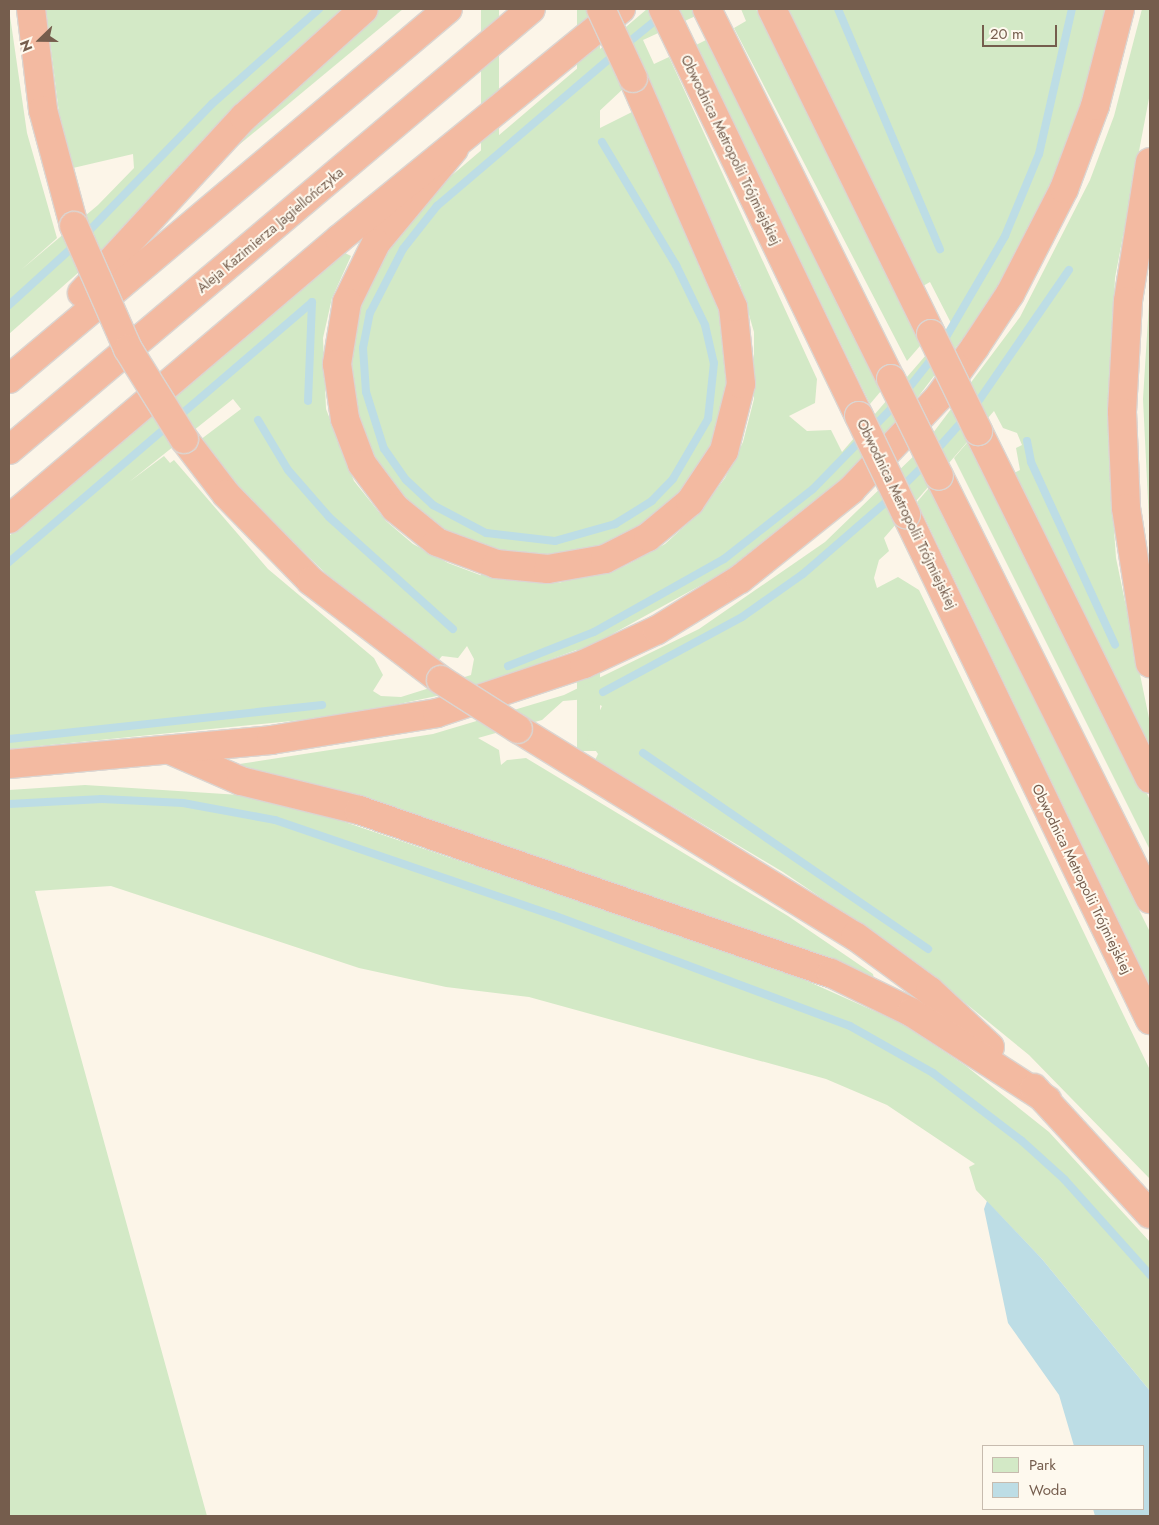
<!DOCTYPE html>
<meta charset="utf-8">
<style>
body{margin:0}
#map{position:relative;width:1159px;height:1525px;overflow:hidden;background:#fcf5e8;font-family:Jost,sans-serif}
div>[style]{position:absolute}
.green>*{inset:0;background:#d3e9c6;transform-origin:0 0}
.water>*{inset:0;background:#bddde5}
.stream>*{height:8px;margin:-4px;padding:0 4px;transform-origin:4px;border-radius:4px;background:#bddde5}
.roads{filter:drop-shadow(1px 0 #dbd5d1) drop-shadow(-1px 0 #dbd5d1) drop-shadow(0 1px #dbd5d1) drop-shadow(0 -1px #dbd5d1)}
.highway>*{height:28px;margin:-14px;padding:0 14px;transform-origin:14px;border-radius:14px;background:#f3baa1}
.bridges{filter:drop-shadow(1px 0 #dbd5d1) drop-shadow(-1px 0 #dbd5d1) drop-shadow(0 1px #dbd5d1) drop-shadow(0 -1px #dbd5d1)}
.highway-bridge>*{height:28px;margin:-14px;padding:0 14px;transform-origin:14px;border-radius:14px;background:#f3baa1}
span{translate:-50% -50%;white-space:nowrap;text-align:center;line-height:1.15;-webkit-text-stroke:4px #fef9ee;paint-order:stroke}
.street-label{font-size:14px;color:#755d4d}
.frame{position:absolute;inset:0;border:10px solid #755d4d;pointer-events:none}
.legend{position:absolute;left:982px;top:1445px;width:162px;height:65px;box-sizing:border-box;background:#fef9ee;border:1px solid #c7bbae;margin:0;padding:6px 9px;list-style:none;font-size:15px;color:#755d4d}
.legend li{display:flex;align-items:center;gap:10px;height:25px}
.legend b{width:25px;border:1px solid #c7bbae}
.north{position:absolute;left:15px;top:15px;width:50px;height:50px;-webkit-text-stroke:4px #fef9ee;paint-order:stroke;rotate:248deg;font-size:14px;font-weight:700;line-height:20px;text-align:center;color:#755d4d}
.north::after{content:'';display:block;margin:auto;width:18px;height:22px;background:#755d4d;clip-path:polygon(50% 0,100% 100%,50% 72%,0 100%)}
.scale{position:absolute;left:982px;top:25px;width:75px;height:22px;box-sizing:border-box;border:2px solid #755d4d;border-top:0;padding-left:6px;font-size:15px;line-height:18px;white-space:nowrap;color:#755d4d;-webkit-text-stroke:4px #fef9ee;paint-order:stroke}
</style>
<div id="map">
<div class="green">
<i style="clip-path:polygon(9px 9px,27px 133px,57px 238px,21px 270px,98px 205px,134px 168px,133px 154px,73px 168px,59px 113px,46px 9px,345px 9px,237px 105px,88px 264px,9px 334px)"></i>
<i style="clip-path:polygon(379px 9px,403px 9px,228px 154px,226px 147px)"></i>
<i style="left:481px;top:9px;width:18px;height:617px"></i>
<i style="left:577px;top:9px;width:23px;height:742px"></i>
<i style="clip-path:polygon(evenodd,647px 9px,711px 9px,643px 40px,654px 64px,669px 57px,817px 379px,815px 403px,789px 416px,807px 431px,831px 430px,842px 452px,952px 325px,930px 282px,923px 286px,786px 9px,1108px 9px,1093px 72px,1057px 173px,986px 308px,908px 410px,852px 470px,732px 568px,596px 643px,465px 690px,342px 716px,9px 749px,9px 536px,345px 253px,351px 256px,332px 298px,323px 338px,326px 409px,354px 481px,386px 521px,413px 544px,448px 563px,488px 578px,558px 583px,625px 566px,665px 544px,698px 514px,725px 478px,743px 442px,754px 399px,754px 332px,740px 284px,640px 73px,593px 117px,600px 128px,634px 111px,724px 315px,730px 381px,716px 439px,696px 475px,665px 511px,617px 541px,565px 556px,510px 556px,458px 540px,411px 509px,371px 459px,348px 385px,355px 313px,380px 260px,437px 188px,647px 9px,233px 399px,241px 409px,200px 440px,253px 503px,343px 590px,437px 662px,442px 656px,458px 658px,467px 646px,474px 659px,471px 675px,401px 697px,381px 696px,373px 691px,383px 675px,374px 658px,268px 569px,174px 460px,170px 463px,164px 456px,129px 482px,233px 399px)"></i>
<i style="clip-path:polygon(741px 9px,756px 9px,761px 18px,767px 15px,926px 339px,907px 361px,734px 28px,746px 21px)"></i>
<i style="clip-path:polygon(1142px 9px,1150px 9px,1150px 93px,1115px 278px,1108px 443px,1116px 558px,1150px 723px,1150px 750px,1014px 473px,1020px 470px,1016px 448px,1022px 445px,1017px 433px,1003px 428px,994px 411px,884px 538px,889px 551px,879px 560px,874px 578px,877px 588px,898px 577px,919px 590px,1150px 1070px,1150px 1179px,1029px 1055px,909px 957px,783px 872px,595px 760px,598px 754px,587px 738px,602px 706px,587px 699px,563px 701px,542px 720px,478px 738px,499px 750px,501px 765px,507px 760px,526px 758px,788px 916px,873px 974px,874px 979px,233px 765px,433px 734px,564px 695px,699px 629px,825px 542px,921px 449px,1020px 317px,1090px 180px,1114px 116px)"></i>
<i style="clip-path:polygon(706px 40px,881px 391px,870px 404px,696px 45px)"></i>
<i style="clip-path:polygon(1150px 287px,1150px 542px,1143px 399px)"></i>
<i style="clip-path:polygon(972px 437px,1150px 800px,1150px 850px,954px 458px)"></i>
<i style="clip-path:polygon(929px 488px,1150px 932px,1150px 986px,917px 502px)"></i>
<i style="clip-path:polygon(85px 785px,240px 795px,330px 817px,787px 972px,901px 1023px,966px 1066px,1049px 1132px,1150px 1242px,1150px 1391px,1042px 1259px,976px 1190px,969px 1167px,975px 1164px,887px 1105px,826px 1079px,529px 997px,446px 987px,359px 968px,111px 886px,35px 891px,207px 1516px,9px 1516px,9px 790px)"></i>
</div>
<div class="water">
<i style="clip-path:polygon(987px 1201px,1042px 1259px,1150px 1391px,1150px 1516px,1095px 1516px,1093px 1509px,1143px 1509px,1143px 1446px,1074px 1446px,1059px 1395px,1008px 1323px,984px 1209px)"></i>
</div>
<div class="stream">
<i style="left:838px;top:9px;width:261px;rotate:67deg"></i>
<i style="left:624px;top:46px;width:49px;rotate:-39.2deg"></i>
<i style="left:602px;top:142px;width:144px;rotate:59deg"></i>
<i style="left:676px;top:265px;width:67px;rotate:64.2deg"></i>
<i style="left:705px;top:325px;width:39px;rotate:77deg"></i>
<i style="left:714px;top:363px;width:56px;rotate:96.1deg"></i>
<i style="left:708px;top:419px;width:69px;rotate:120.3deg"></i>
<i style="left:673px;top:479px;width:30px;rotate:134deg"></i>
<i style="left:652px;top:501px;width:44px;rotate:148.1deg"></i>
<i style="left:615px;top:524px;width:62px;rotate:164.2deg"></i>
<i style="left:555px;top:541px;width:69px;rotate:-173.4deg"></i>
<i style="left:486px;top:533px;width:60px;rotate:-152.2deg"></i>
<i style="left:433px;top:505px;width:37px;rotate:-137deg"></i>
<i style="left:406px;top:480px;width:38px;rotate:-125deg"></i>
<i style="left:384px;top:449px;width:60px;rotate:-107.5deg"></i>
<i style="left:366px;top:392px;width:44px;rotate:-93.9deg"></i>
<i style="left:363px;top:348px;width:36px;rotate:-79deg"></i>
<i style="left:370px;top:313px;width:72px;rotate:-62.7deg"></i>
<i style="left:403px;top:249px;width:55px;rotate:-51.7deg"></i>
<i style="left:437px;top:206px;width:235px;rotate:-40.5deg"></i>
<i style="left:84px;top:236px;width:184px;rotate:-45.9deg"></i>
<i style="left:212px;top:104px;width:143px;rotate:-41.6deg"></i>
<i style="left:9px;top:305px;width:91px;rotate:-42.3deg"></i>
<i style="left:942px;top:344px;width:125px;rotate:-59.7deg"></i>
<i style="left:1005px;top:236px;width:89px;rotate:-67.5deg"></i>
<i style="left:1039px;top:154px;width:149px;rotate:-77.2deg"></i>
<i style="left:904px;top:394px;width:48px;rotate:-51.7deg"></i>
<i style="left:973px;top:409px;width:169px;rotate:-55.4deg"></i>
<i style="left:258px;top:420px;width:58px;rotate:59deg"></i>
<i style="left:288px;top:470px;width:62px;rotate:48.9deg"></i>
<i style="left:329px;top:517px;width:167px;rotate:42.1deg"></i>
<i style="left:1027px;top:441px;width:21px;rotate:79deg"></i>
<i style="left:1031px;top:462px;width:201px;rotate:65.3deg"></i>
<i style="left:933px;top:454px;width:48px;rotate:-48.4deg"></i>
<i style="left:900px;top:489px;width:37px;rotate:-45deg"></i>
<i style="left:9px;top:562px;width:399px;rotate:-40.6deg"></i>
<i style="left:312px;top:302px;width:99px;rotate:92.3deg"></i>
<i style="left:508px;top:666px;width:92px;rotate:-21.6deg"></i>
<i style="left:594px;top:632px;width:149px;rotate:-29.3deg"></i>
<i style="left:724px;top:559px;width:113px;rotate:-38.2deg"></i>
<i style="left:813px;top:489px;width:120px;rotate:-45.7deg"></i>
<i style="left:603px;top:692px;width:158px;rotate:-28.3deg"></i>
<i style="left:742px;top:617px;width:75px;rotate:-35.2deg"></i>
<i style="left:803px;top:574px;width:118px;rotate:-40.9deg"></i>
<i style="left:9px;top:739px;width:315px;rotate:-6.2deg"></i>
<i style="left:643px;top:753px;width:346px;rotate:34.5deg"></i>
<i style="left:9px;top:804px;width:93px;rotate:-3.1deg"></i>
<i style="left:102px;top:799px;width:81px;rotate:2.8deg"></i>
<i style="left:183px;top:803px;width:94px;rotate:10.5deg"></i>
<i style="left:275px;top:820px;width:294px;rotate:18.9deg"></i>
<i style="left:553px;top:915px;width:317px;rotate:20.5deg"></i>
<i style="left:850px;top:1026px;width:95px;rotate:29.5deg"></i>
<i style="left:933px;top:1073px;width:112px;rotate:37.4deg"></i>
<i style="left:1022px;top:1141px;width:57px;rotate:42.1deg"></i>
<i style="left:1064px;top:1179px;width:129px;rotate:48.1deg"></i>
</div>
<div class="roads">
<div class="highway">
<i style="left:31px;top:9px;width:102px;rotate:83.2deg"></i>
<i style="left:43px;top:110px;width:120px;rotate:75deg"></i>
<i style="left:663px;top:9px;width:452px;rotate:64.3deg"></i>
<i style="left:707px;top:9px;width:413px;rotate:63.6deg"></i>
<i style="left:772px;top:9px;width:362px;rotate:63.9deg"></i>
<i style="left:454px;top:149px;width:122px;rotate:129.7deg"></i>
<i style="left:376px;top:243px;width:66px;rotate:116.2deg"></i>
<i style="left:347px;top:302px;width:63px;rotate:99.2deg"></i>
<i style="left:337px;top:364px;width:56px;rotate:81.7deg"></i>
<i style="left:345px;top:419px;width:48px;rotate:69.3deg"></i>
<i style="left:362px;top:464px;width:55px;rotate:53.1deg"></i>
<i style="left:395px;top:508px;width:54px;rotate:39deg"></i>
<i style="left:437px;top:542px;width:63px;rotate:20.4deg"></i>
<i style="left:496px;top:564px;width:52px;rotate:5.5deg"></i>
<i style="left:548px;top:569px;width:58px;rotate:-10deg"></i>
<i style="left:605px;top:559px;width:48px;rotate:-27.1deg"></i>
<i style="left:648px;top:537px;width:55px;rotate:-39.8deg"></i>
<i style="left:690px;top:502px;width:61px;rotate:-56.3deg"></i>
<i style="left:724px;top:451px;width:69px;rotate:-75.8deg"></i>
<i style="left:741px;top:384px;width:77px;rotate:-95.9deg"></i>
<i style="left:733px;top:307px;width:250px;rotate:-113.6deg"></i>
<i style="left:1150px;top:162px;width:141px;rotate:99deg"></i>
<i style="left:1128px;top:301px;width:111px;rotate:93.1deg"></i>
<i style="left:1122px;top:412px;width:96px;rotate:87.6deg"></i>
<i style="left:1126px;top:508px;width:157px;rotate:81.2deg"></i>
<i style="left:82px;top:293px;width:239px;rotate:-47.4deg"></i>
<i style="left:244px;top:117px;width:161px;rotate:-42deg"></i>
<i style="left:9px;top:379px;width:574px;rotate:-40.13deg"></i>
<i style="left:978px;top:431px;width:388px;rotate:63.7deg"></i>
<i style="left:184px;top:439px;width:69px;rotate:52.6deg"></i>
<i style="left:226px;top:494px;width:122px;rotate:45.7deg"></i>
<i style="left:311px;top:581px;width:163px;rotate:37.3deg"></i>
<i style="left:9px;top:450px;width:683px;rotate:-40.19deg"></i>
<i style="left:939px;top:476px;width:473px;rotate:63.5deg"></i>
<i style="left:906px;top:514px;width:562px;rotate:64.26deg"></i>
<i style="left:9px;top:519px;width:433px;rotate:-40.3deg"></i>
<i style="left:339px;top:239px;width:364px;rotate:-39.2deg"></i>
<i style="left:518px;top:729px;width:395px;rotate:31.6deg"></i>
<i style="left:855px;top:936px;width:93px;rotate:36.3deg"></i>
<i style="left:930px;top:991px;width:82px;rotate:43deg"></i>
<i style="left:172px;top:751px;width:75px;rotate:23.5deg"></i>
<i style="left:241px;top:781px;width:122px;rotate:13.8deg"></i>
<i style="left:359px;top:810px;width:499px;rotate:19.1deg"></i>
<i style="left:831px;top:973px;width:89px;rotate:26deg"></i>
<i style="left:911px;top:1012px;width:162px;rotate:32.9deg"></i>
<i style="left:9px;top:764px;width:263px;rotate:-5.2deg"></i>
<i style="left:271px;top:740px;width:168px;rotate:-9.2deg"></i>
<i style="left:437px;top:713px;width:155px;rotate:-18.4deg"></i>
<i style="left:584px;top:664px;width:81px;rotate:-25deg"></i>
<i style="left:657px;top:630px;width:97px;rotate:-31.6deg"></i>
<i style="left:740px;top:579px;width:142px;rotate:-38.7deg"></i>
<i style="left:851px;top:490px;width:128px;rotate:-46.6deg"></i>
<i style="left:939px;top:397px;width:62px;rotate:-54.2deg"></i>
<i style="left:975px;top:347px;width:64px;rotate:-56.6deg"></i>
<i style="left:1010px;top:294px;width:118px;rotate:-62.8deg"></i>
<i style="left:1064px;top:189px;width:89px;rotate:-69.5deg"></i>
<i style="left:1095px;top:106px;width:100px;rotate:-75.5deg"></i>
<i style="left:1034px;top:1088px;width:171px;rotate:47.4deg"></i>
</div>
</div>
<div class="bridges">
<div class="highway-bridge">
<i style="left:601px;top:9px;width:76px;rotate:65.1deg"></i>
<i style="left:74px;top:226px;width:134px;rotate:66.3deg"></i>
<i style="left:128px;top:349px;width:106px;rotate:58.1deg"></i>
<i style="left:931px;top:334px;width:108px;rotate:64.1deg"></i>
<i style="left:891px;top:379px;width:108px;rotate:63.7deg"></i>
<i style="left:859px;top:416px;width:109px;rotate:64.4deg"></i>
<i style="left:441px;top:680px;width:91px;rotate:32.5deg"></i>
</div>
</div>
<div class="street-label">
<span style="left:731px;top:150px;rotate:64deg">Obwodnica Metropolii Trójmiejskiej</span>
<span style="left:270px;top:230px;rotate:-40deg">Aleja Kazimierza Jagiellończyka</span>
<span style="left:907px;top:514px;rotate:64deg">Obwodnica Metropolii Trójmiejskiej</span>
<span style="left:1082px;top:879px;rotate:64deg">Obwodnica Metropolii Trójmiejskiej</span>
</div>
<div class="frame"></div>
<ul class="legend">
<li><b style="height:14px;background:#d3e9c6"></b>Park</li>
<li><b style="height:14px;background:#bddde5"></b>Woda</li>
</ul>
<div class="north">N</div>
<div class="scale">20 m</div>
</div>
